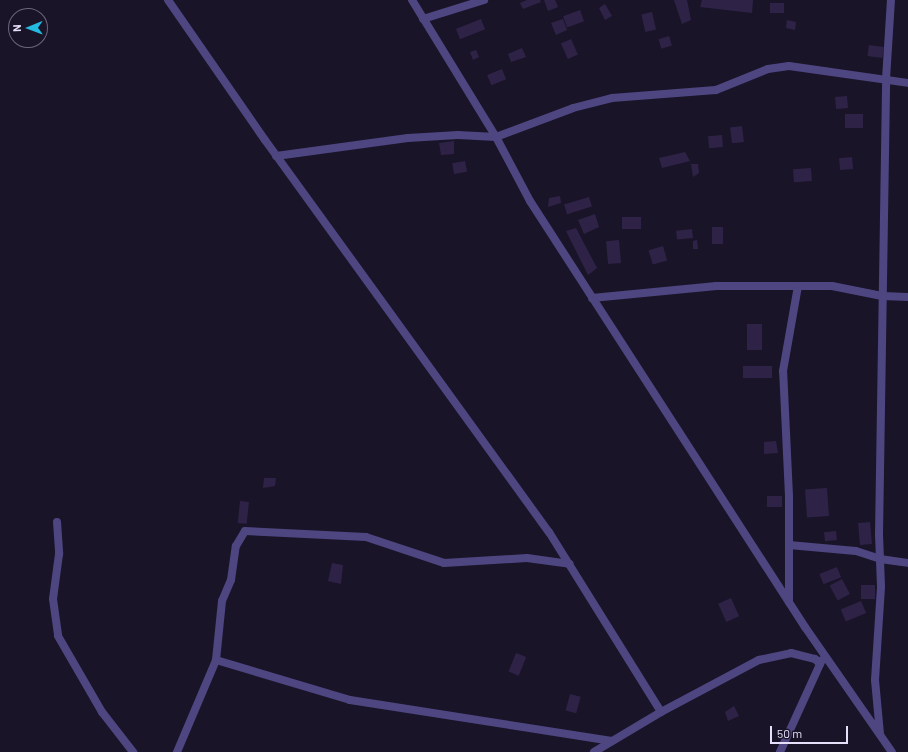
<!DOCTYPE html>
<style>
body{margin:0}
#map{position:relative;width:908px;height:752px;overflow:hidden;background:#1a1428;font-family:Barlow,sans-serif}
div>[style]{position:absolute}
.building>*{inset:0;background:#2e2347;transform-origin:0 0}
.minor>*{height:8px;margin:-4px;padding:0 4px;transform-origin:4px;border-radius:4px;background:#4e4681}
.tertiary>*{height:8px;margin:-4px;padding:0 4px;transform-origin:4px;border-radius:4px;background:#4e4681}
span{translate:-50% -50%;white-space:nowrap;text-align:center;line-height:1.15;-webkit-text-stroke:3px #1a1428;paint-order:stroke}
.north{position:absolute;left:8px;top:8px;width:40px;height:40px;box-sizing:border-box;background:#1a1428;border:1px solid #6c667c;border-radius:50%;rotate:269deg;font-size:11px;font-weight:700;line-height:16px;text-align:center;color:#e6e0fb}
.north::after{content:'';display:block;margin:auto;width:14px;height:18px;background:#25bbe1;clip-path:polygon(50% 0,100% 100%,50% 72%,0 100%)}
.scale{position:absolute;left:770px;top:726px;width:78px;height:18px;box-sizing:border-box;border:2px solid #e6e0fb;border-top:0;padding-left:5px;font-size:12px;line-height:14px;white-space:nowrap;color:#e6e0fb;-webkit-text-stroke:3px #1a1428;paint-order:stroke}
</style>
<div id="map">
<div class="building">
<i style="clip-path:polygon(527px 0,540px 0,541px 2px,523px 9px,520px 3px)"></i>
<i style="clip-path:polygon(544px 0,555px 0,558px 7px,548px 11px)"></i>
<i style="clip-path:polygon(674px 0,687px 0,691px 20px,682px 24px)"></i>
<i style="clip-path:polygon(702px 0,753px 0,752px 13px,700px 7px)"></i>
<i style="left:770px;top:3px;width:14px;height:10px"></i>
<i style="clip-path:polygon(605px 4px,612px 16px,605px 20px,599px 8px)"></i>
<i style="left:580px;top:10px;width:12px;height:18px;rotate:70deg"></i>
<i style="left:652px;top:12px;width:18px;height:11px;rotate:77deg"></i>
<i style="left:481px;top:19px;width:11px;height:27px;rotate:68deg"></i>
<i style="clip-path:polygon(563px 19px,567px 30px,556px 35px,551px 23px)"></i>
<i style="clip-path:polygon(787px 20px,796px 22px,795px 30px,786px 28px)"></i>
<i style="left:669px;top:36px;width:10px;height:11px;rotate:73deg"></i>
<i style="left:571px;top:39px;width:17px;height:11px;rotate:66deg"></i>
<i style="left:869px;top:45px;width:15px;height:11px;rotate:8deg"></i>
<i style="clip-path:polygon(522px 48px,526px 57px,511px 62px,508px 54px)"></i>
<i style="clip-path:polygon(476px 50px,479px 57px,473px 60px,470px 52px)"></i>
<i style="left:502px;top:69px;width:11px;height:16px;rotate:68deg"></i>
<i style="left:847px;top:96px;width:12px;height:12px;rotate:85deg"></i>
<i style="left:863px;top:114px;width:14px;height:18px;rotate:90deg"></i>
<i style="left:742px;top:126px;width:16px;height:12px;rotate:83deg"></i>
<i style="left:722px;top:135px;width:12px;height:14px;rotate:85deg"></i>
<i style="clip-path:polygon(454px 141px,454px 154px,441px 155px,439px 143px)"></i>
<i style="clip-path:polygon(685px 152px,690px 161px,662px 168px,659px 158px)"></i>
<i style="left:852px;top:157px;width:12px;height:13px;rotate:85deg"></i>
<i style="left:465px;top:161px;width:11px;height:13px;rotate:80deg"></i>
<i style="clip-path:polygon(691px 164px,698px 164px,699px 173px,693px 177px)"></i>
<i style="left:811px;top:168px;width:13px;height:18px;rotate:86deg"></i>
<i style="clip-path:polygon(560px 196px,561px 203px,548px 207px,549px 198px)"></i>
<i style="left:589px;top:197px;width:10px;height:26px;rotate:73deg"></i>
<i style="clip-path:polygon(595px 214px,599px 227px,584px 234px,578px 220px)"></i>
<i style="left:622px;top:217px;width:19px;height:12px"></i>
<i style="left:712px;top:227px;width:11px;height:17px"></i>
<i style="clip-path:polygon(576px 228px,597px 268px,588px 275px,566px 231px)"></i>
<i style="left:692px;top:229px;width:9px;height:16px;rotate:84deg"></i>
<i style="left:619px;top:240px;width:23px;height:13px;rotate:85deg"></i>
<i style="clip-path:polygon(697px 240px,698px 249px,693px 249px,693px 241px)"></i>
<i style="left:663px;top:246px;width:15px;height:15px;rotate:74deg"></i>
<i style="left:747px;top:324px;width:15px;height:26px"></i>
<i style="left:772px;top:366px;width:12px;height:29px;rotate:90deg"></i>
<i style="clip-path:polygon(776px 441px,778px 453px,764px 454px,764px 442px)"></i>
<i style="clip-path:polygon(264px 478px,276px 478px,275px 486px,263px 488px)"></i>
<i style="left:827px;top:488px;width:28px;height:22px;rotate:86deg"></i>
<i style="left:782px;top:496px;width:11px;height:15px;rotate:90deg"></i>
<i style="left:240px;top:501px;width:9px;height:22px;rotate:6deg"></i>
<i style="left:870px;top:522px;width:22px;height:12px;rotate:85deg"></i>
<i style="left:836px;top:531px;width:9px;height:12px;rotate:84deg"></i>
<i style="clip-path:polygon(332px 563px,343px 565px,341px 584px,328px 581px)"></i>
<i style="left:837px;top:567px;width:11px;height:19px;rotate:68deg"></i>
<i style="left:842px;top:579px;width:17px;height:14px;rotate:62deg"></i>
<i style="left:861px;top:585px;width:14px;height:14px"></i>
<i style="left:731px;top:598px;width:20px;height:14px;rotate:66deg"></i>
<i style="left:861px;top:601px;width:13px;height:22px;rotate:67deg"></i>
<i style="left:516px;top:653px;width:11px;height:20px;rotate:22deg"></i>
<i style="left:570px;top:694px;width:11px;height:17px;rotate:15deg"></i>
<i style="clip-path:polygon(734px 706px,739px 716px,728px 721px,725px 712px)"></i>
</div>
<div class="minor">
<i style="left:168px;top:0;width:170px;rotate:55.3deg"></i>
<i style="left:265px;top:140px;width:484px;rotate:54.1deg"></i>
<i style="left:549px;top:532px;width:212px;rotate:58.1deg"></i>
<i style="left:423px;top:19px;width:64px;rotate:-17.3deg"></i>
<i style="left:276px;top:156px;width:133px;rotate:-7.8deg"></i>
<i style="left:408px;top:138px;width:50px;rotate:-3.4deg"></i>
<i style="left:458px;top:135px;width:38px;rotate:3deg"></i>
<i style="left:496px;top:137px;width:82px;rotate:-20.6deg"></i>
<i style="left:573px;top:108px;width:40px;rotate:-14.4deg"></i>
<i style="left:612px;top:98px;width:104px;rotate:-4.4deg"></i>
<i style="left:716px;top:90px;width:56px;rotate:-22deg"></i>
<i style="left:768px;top:69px;width:21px;rotate:-8deg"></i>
<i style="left:789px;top:66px;width:120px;rotate:8.1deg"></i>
<i style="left:592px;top:298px;width:125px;rotate:-5.5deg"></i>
<i style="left:716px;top:286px;width:116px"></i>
<i style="left:832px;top:286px;width:51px;rotate:11.3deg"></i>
<i style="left:882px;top:296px;width:26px;rotate:2deg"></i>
<i style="left:57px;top:522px;width:32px;rotate:86deg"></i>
<i style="left:59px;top:554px;width:45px;rotate:97.6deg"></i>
<i style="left:53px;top:599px;width:37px;rotate:82deg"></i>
<i style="left:58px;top:636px;width:88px;rotate:59.9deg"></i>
<i style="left:102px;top:712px;width:51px;rotate:52.2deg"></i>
<i style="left:789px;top:545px;width:67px;rotate:5.1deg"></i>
<i style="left:856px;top:551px;width:25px;rotate:18deg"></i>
<i style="left:880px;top:559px;width:28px;rotate:8deg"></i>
<i style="left:789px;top:602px;width:106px;rotate:-90deg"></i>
<i style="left:789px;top:496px;width:125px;rotate:-92.7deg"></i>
<i style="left:783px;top:371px;width:86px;rotate:-80deg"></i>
<i style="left:216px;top:660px;width:140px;rotate:16.6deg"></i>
<i style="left:350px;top:700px;width:265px;rotate:8.9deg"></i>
<i style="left:880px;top:734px;width:54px;rotate:-95.3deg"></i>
<i style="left:875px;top:680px;width:94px;rotate:-86.3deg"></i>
<i style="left:881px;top:586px;width:51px;rotate:-92.2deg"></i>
<i style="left:879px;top:535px;width:456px;rotate:-89.1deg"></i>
<i style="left:886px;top:79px;width:79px;rotate:-86.4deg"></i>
<i style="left:177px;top:752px;width:100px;rotate:-67deg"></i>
<i style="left:216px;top:660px;width:59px;rotate:-84.2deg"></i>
<i style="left:222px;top:601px;width:23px;rotate:-67deg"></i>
<i style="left:231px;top:580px;width:34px;rotate:-82deg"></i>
<i style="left:236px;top:546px;width:17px;rotate:-59deg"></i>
<i style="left:245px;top:531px;width:121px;rotate:2.8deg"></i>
<i style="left:366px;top:537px;width:82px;rotate:18.4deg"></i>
<i style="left:444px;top:563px;width:83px;rotate:-3.4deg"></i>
<i style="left:527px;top:558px;width:43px;rotate:7.9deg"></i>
<i style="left:594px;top:752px;width:78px;rotate:-30.8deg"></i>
<i style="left:661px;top:712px;width:111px;rotate:-28deg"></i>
<i style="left:759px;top:660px;width:33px;rotate:-12deg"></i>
<i style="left:791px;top:653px;width:25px;rotate:14deg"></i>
<i style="left:815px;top:659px;width:7px;rotate:45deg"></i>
<i style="left:780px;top:752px;width:101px;rotate:-65.5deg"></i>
</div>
<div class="tertiary">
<i style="left:412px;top:0;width:161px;rotate:58.5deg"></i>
<i style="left:496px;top:137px;width:72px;rotate:62deg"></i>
<i style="left:530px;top:201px;width:507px;rotate:57.16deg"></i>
<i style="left:805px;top:627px;width:152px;rotate:55.2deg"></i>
</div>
<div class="north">N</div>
<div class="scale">50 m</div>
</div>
